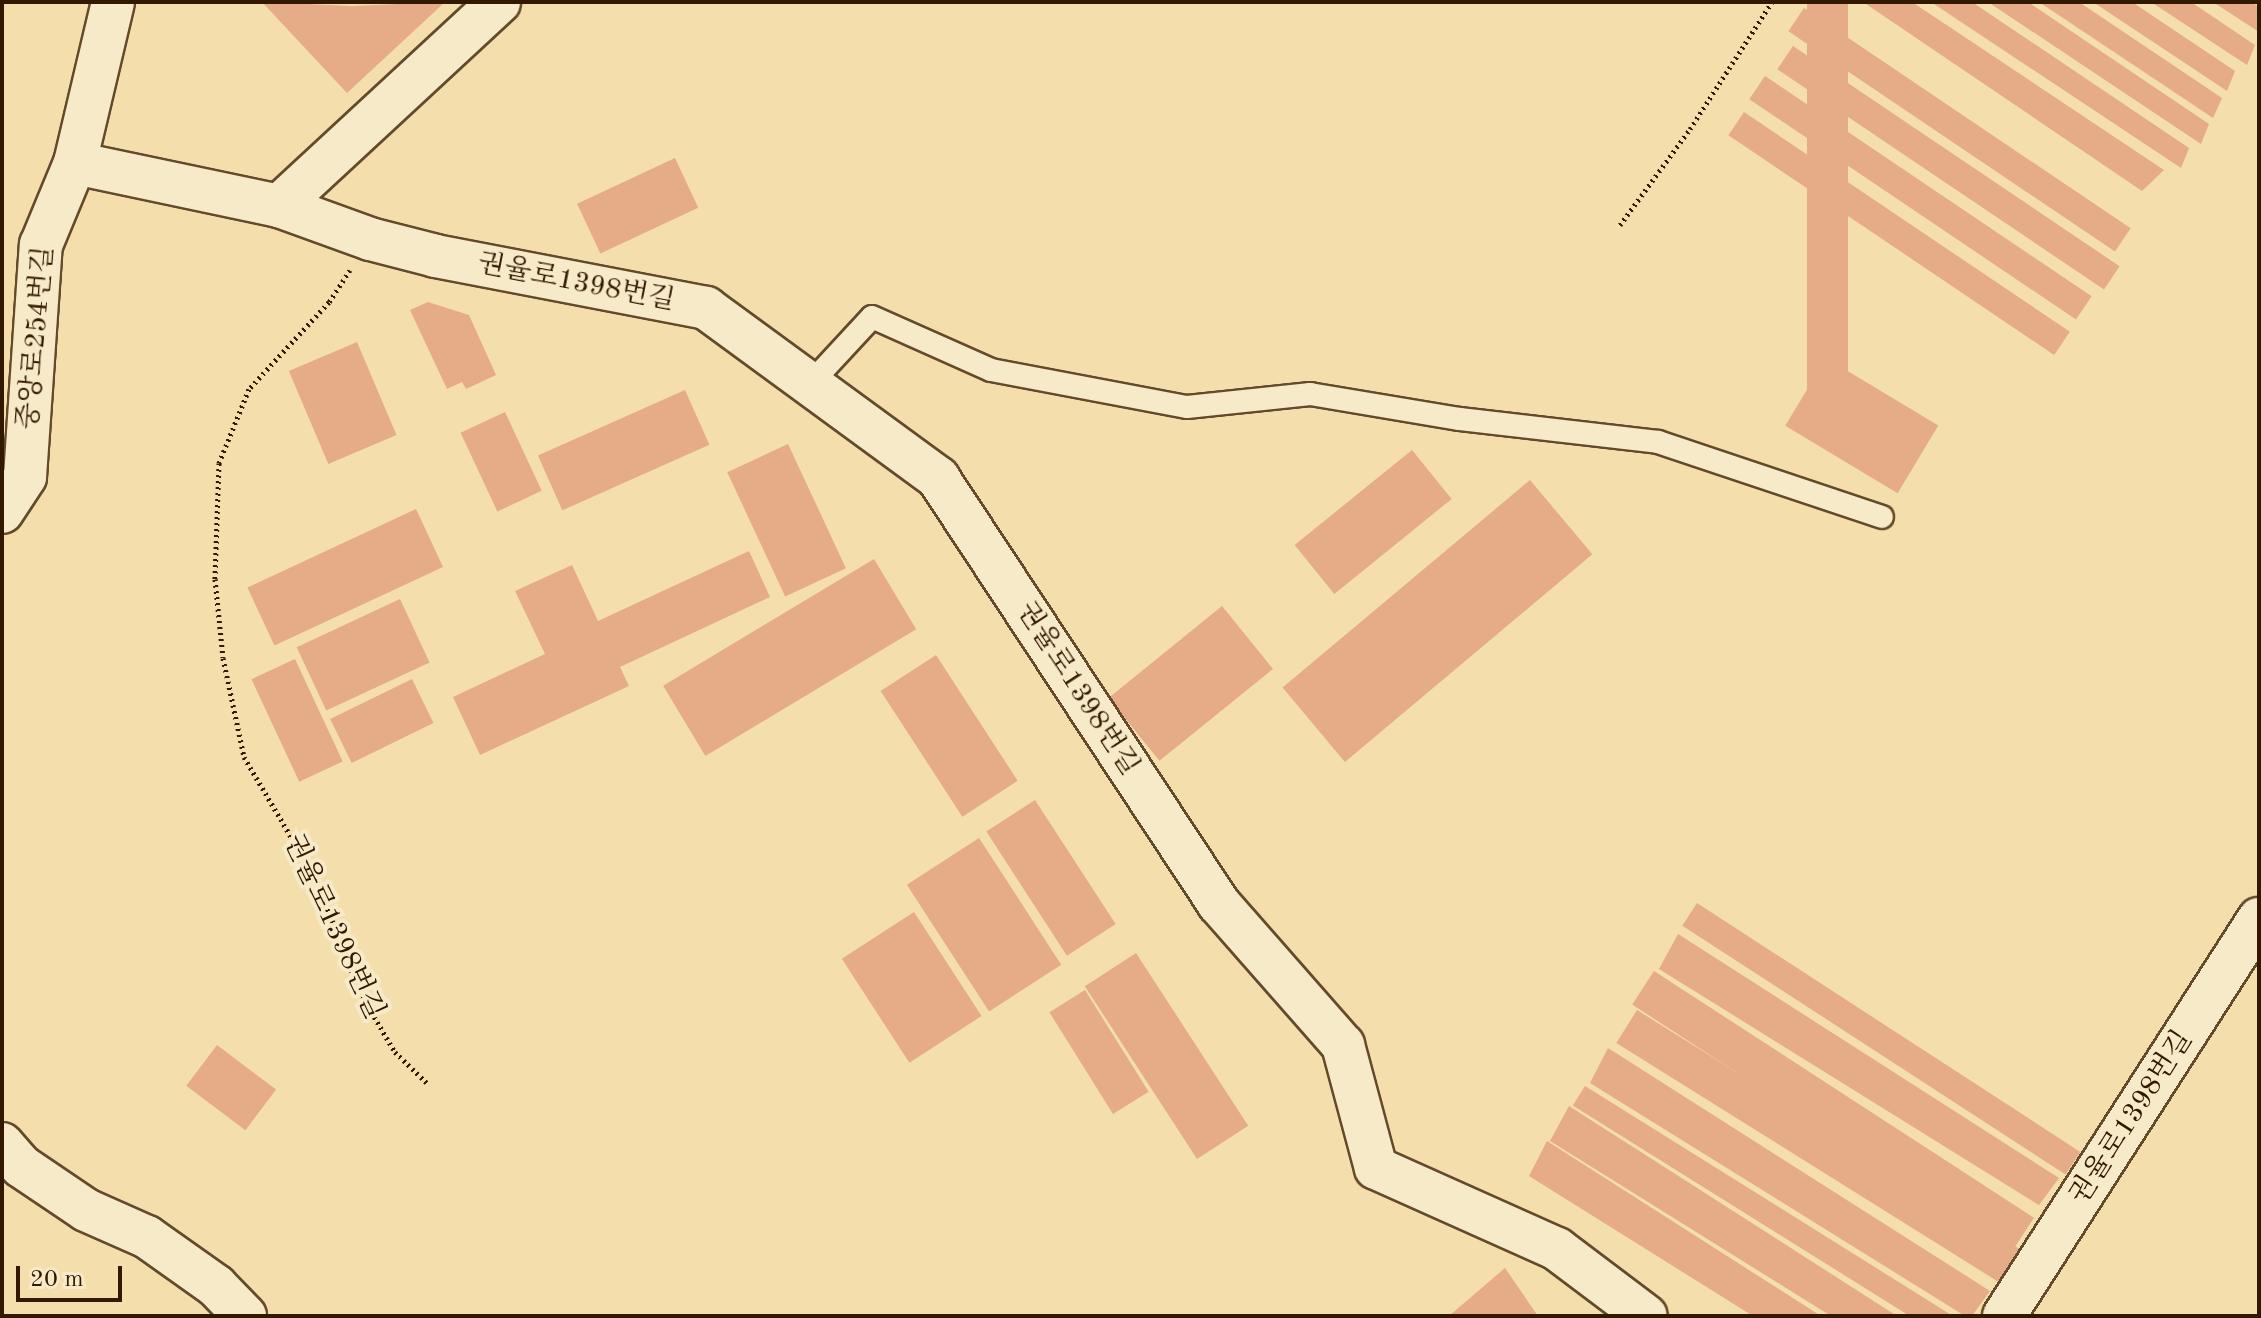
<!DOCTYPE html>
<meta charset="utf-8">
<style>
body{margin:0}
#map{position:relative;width:2261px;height:1318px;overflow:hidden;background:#f3deac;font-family:"Old Standard TT","Noto Serif KR",serif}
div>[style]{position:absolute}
.building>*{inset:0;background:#e5ac87;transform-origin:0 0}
.path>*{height:5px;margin-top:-2.5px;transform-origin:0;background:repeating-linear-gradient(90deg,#331800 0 2px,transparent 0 6px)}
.roads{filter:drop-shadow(2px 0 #634a2b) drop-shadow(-2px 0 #634a2b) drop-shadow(0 2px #634a2b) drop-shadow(0 -2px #634a2b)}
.service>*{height:22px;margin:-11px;padding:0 11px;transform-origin:11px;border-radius:11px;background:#f7eac9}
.minor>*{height:42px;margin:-21px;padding:0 21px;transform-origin:21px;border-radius:21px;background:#f7eac9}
span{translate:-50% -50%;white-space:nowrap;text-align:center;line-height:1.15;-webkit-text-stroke:8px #f7eac9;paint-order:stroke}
.street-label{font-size:28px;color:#331800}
.frame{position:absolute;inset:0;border:4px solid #331800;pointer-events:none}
.scale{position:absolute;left:16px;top:1266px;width:106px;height:36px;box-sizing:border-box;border:4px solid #331800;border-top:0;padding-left:10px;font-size:24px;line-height:28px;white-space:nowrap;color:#331800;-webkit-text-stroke:6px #f7eac9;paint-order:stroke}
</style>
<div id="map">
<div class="building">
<i style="clip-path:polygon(262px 2px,352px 6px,445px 2px,347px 93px)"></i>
<i style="left:1807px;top:2px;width:41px;height:392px"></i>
<i style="clip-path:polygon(1863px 2px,1912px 2px,2164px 170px,2142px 191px)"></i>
<i style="clip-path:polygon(1931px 2px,1972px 2px,2189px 148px,2181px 168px)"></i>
<i style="clip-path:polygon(1988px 2px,2028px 2px,2209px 124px,2201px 144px)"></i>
<i style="clip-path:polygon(2039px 2px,2079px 2px,2222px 98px,2213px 118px)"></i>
<i style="clip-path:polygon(2093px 2px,2132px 2px,2235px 71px,2227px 91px)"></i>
<i style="clip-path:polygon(2151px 2px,2191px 2px,2255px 45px,2247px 65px)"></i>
<i style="clip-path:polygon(2213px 2px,2251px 2px,2259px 7px,2259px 32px)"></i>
<i style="left:1804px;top:8px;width:394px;height:28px;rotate:34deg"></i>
<i style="left:1793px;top:46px;width:394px;height:28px;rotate:34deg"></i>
<i style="left:1765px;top:76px;width:394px;height:28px;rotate:34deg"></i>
<i style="left:1744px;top:112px;width:393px;height:28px;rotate:34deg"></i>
<i style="left:675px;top:158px;width:55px;height:108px;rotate:65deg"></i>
<i style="clip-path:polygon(428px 302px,469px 315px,496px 375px,466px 389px,462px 382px,447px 389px,410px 310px)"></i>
<i style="left:357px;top:342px;width:101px;height:74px;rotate:67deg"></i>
<i style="left:1826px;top:358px;width:131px;height:79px;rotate:31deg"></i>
<i style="left:685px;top:390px;width:60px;height:161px;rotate:66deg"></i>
<i style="left:505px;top:412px;width:87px;height:49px;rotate:65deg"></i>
<i style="left:788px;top:444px;width:137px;height:67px;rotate:65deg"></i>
<i style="left:1412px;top:450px;width:63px;height:151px;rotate:51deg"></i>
<i style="left:1530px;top:480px;width:97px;height:323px;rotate:50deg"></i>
<i style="left:416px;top:509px;width:64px;height:186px;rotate:65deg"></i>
<i style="clip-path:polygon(749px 551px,770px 597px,620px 667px,629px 686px,480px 755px,453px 697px,545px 654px,515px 591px,572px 565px,598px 621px)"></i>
<i style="left:874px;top:559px;width:82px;height:246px;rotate:59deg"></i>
<i style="left:400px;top:599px;width:70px;height:114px;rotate:65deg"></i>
<i style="left:1222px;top:606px;width:81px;height:146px;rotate:51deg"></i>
<i style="left:936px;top:655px;width:150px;height:66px;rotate:57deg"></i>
<i style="left:295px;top:659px;width:113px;height:48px;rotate:65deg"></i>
<i style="left:412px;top:679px;width:49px;height:91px;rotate:64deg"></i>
<i style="left:1035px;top:800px;width:148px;height:58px;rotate:57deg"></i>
<i style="left:979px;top:838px;width:151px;height:86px;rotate:57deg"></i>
<i style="left:1697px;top:903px;width:457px;height:27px;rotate:33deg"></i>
<i style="left:914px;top:912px;width:124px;height:86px;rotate:57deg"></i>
<i style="clip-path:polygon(1678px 934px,2059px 1178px,2039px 1205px,1659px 969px)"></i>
<i style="left:1136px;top:953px;width:206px;height:61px;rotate:57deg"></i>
<i style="left:1654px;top:971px;width:453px;height:40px;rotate:33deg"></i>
<i style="left:1085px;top:990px;width:120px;height:42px;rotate:58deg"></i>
<i style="left:1637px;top:1010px;width:453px;height:39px;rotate:32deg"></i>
<i style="left:217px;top:1045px;width:74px;height:51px;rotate:37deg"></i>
<i style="clip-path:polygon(1608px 1048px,1990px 1291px,1972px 1316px,1965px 1316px,1590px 1083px)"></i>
<i style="left:1585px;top:1086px;width:432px;height:23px;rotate:32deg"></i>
<i style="clip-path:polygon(1569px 1106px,1897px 1316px,1831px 1316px,1550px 1141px)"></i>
<i style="clip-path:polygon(1547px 1141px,1821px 1316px,1753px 1316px,1529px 1176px)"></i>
<i style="clip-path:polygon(1505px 1268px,1538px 1316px,1449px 1316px)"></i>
</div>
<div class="path">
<i style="left:1620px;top:225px;width:119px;rotate:-53.9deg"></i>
<i style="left:1690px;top:129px;width:151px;rotate:-57.2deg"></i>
<i style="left:350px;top:270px;width:38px;rotate:123deg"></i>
<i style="left:329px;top:302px;width:118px;rotate:132.6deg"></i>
<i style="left:249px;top:389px;width:80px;rotate:112.1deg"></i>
<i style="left:219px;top:463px;width:116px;rotate:92deg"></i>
<i style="left:215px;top:579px;width:79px;rotate:84.2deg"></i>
<i style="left:223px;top:658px;width:101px;rotate:78deg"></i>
<i style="left:244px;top:757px;width:144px;rotate:59.5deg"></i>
<i style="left:317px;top:881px;width:118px;rotate:69.1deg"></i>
<i style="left:359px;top:991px;width:71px;rotate:59.5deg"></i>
<i style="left:395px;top:1052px;width:46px;rotate:44.1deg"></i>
</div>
<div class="roads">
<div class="service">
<i style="left:810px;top:384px;width:91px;rotate:-47.2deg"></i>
<i style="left:872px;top:317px;width:130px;rotate:24deg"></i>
<i style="left:991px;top:370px;width:199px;rotate:10.7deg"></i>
<i style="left:1187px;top:407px;width:124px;rotate:-6deg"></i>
<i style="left:1310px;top:394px;width:152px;rotate:9.5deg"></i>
<i style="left:1460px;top:419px;width:199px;rotate:6.6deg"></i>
<i style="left:1658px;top:442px;width:236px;rotate:18.5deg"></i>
</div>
<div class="minor">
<i style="left:75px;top:163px;width:208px;rotate:11.9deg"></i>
<i style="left:279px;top:206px;width:97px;rotate:19.9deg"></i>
<i style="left:370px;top:239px;width:68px;rotate:14.4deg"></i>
<i style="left:436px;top:256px;width:275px;rotate:10.9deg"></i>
<i style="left:706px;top:308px;width:288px;rotate:36.2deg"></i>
<i style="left:938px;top:478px;width:510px;rotate:56.59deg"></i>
<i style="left:1219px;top:904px;width:188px;rotate:48.7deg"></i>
<i style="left:1343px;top:1045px;width:127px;rotate:75deg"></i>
<i style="left:1376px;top:1168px;width:198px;rotate:24.1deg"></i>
<i style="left:1557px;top:1249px;width:111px;rotate:37deg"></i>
<i style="left:279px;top:206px;width:300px;rotate:-42.8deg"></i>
<i style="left:2px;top:512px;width:42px;rotate:-56.7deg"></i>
<i style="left:25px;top:477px;width:233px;rotate:-86.1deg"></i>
<i style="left:41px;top:245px;width:89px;rotate:-67.5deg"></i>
<i style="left:75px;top:163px;width:165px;rotate:-76.7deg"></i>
<i style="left:2px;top:1144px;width:29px;rotate:49deg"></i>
<i style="left:21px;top:1166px;width:78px;rotate:34.1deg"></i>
<i style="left:86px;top:1210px;width:67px;rotate:23.9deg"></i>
<i style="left:147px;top:1237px;width:85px;rotate:35.4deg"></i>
<i style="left:216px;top:1286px;width:42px;rotate:46deg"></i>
<i style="left:2004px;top:1316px;width:472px;rotate:-57.3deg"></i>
</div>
</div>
<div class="street-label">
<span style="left:576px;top:283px;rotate:11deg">권율로1398번길</span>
<span style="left:37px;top:338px;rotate:-85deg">중앙로254번길</span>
<span style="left:1077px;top:689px;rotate:57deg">권율로1398번길</span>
<span style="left:333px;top:927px;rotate:65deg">권율로1398번길</span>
<span style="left:2132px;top:1118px;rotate:-57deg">권율로1398번길</span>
</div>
<div class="frame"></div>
<div class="scale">20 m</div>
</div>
